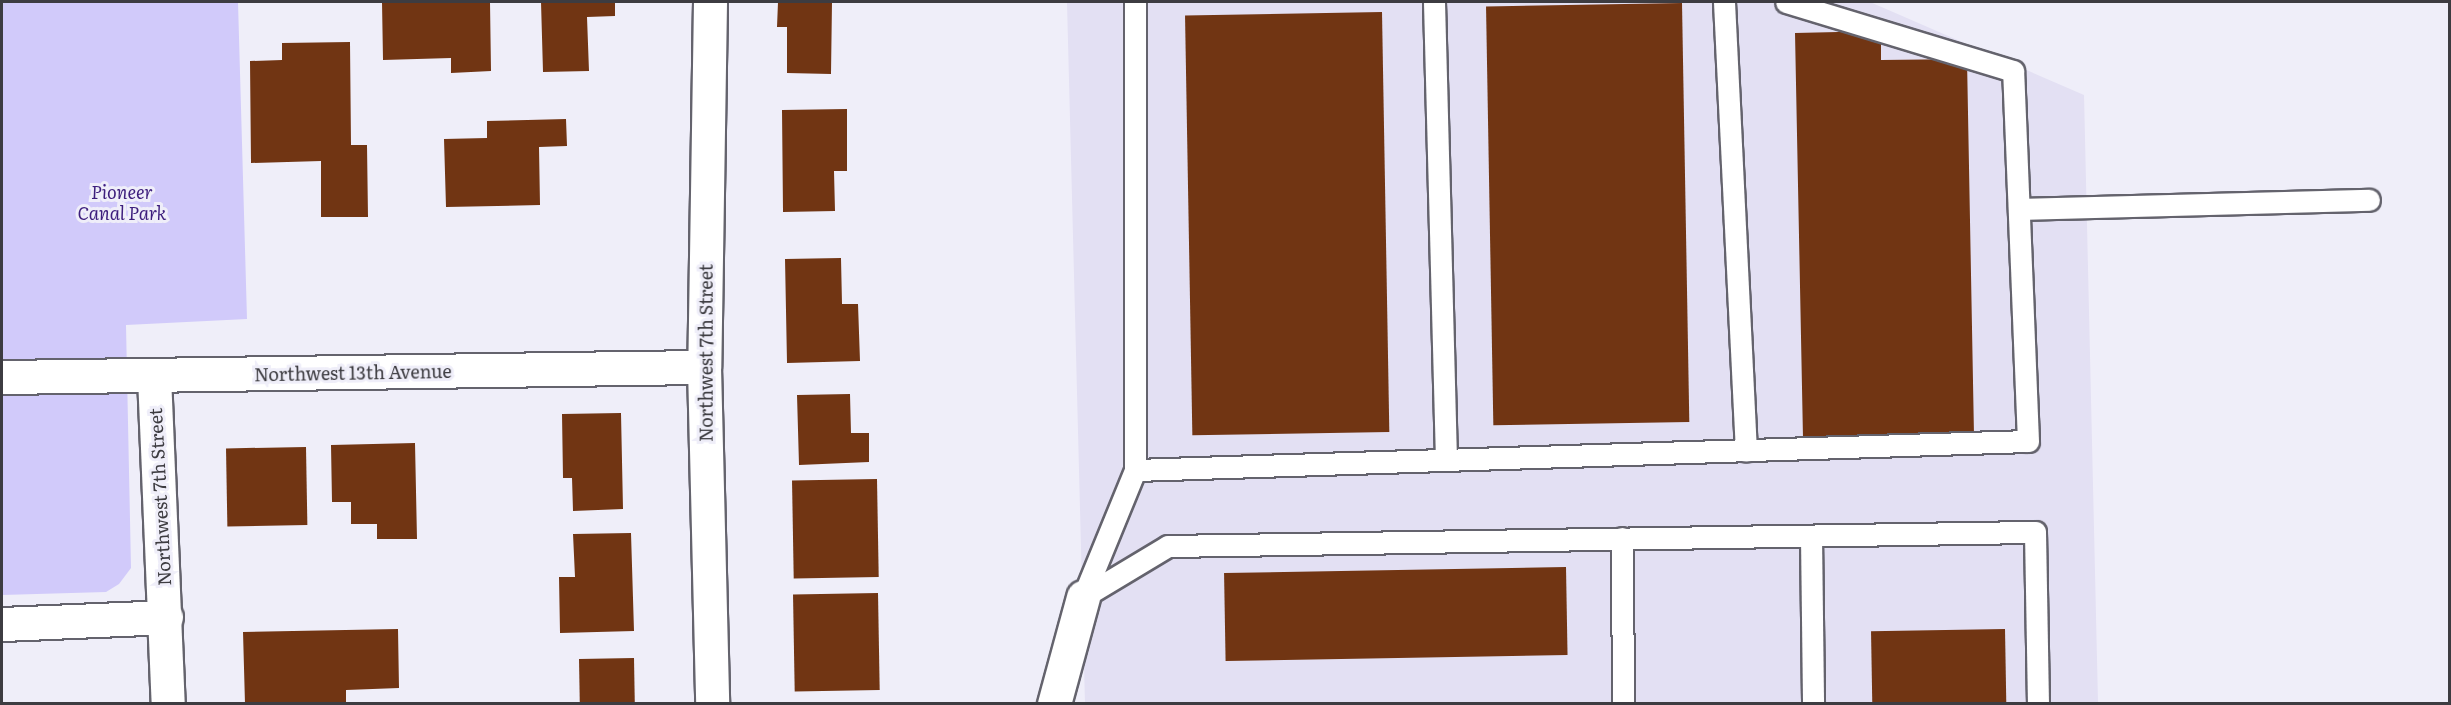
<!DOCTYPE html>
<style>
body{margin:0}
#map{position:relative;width:2451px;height:705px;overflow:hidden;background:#efeef9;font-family:Literata,serif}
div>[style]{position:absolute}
.built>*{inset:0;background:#e3e0f3}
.green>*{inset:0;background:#d1cafa}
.building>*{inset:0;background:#713513;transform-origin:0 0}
.roads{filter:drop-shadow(2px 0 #64636d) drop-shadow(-2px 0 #64636d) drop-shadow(0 2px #64636d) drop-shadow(0 -2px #64636d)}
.service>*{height:21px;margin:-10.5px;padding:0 10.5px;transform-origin:10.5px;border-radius:10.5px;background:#fff}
.minor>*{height:33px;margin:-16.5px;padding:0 16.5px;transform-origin:16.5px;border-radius:16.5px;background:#fff}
span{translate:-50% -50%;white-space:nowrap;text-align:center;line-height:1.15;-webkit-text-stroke:6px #efeef9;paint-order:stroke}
.park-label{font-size:18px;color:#3d1e7d;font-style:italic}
.street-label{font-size:18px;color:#3d3c41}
.frame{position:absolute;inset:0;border:3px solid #3d3c41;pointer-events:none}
</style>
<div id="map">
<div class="built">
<i style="clip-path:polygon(1067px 2px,1870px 2px,2084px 95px,2098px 703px,1085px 703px)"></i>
</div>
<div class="green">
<i style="clip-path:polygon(2px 2px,238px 2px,247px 319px,126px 325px,131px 568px,119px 584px,106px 592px,2px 595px)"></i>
</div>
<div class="building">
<i style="clip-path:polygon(382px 2px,490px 2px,491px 71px,451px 73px,451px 58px,383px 60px)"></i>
<i style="clip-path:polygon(541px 2px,615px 2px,615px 16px,587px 17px,589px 71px,543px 72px)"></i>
<i style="clip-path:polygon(778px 2px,832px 2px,831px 74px,787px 73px,787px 27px,777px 27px)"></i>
<i style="left:1682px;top:3px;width:419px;height:196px;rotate:89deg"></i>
<i style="left:1382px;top:12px;width:420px;height:197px;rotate:89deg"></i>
<i style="clip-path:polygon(1881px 31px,1881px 60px,1967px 59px,1974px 435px,1803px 438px,1795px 33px)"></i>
<i style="clip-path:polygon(350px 42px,351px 145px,367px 145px,368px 217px,321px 217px,321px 161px,251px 163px,250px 61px,282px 60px,282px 43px)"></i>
<i style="clip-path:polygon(847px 109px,847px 171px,834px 171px,835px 211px,783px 212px,782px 110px)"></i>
<i style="clip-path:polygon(566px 119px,567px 146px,539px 147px,540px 205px,446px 207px,444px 139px,487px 138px,487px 121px)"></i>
<i style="clip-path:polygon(841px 258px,842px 304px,858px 304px,860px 361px,787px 363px,785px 259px)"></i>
<i style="clip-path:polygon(850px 394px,851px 433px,869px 433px,869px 462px,799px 465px,797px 395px)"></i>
<i style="clip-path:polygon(621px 413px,623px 509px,573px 511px,572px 478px,563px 478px,562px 414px)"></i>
<i style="clip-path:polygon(415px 443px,417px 539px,377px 539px,377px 524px,351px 524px,351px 502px,332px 502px,331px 445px)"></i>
<i style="left:306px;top:447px;width:78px;height:80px;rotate:89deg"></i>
<i style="left:877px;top:479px;width:98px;height:85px;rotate:89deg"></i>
<i style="clip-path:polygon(631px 533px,634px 631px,560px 633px,559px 577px,575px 577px,573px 534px)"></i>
<i style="left:1566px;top:567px;width:88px;height:342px;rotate:89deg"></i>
<i style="left:878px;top:593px;width:97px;height:85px;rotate:89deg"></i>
<i style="clip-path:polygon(398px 629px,399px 688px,346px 690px,346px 704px,245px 704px,243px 632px)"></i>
<i style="left:2005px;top:629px;width:75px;height:134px;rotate:89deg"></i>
<i style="left:634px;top:658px;width:46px;height:55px;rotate:89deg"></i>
</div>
<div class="roads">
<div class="service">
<i style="left:1434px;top:2px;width:458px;rotate:88.5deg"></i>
<i style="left:1724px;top:2px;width:449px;rotate:87.2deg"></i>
<i style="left:2019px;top:209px;width:350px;rotate:-1.5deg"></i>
<i style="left:1135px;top:470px;width:893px;rotate:-1.86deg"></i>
<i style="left:2028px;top:441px;width:370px;rotate:-92.3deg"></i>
<i style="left:2013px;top:71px;width:237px;rotate:-163.1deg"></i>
<i style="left:1811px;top:536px;width:168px;rotate:89.3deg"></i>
<i style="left:1622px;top:538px;width:166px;rotate:89.7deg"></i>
<i style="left:1083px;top:597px;width:99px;rotate:-31deg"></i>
<i style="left:1168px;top:546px;width:867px;rotate:-0.93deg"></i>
<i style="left:2035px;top:532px;width:172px;rotate:89deg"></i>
<i style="left:1083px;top:597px;width:137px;rotate:-67.7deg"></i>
<i style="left:1135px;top:470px;width:468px;rotate:-90deg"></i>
</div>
<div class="minor">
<i style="left:710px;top:2px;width:365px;rotate:90.9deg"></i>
<i style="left:704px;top:367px;width:337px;rotate:88.6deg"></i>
<i style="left:154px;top:376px;width:328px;rotate:87.6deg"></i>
<i style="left:2px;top:377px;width:702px;rotate:-0.82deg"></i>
<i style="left:2px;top:624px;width:164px;rotate:-2.4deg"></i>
<i style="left:1054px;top:704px;width:111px;rotate:-74.8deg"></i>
</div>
</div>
<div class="park-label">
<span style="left:122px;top:203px">Pioneer<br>Canal Park</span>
</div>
<div class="street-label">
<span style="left:706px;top:353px;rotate:-90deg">Northwest 7th Street</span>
<span style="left:353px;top:373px;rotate:-1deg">Northwest 13th Avenue</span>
<span style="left:160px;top:497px;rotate:-93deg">Northwest 7th Street</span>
</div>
<div class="frame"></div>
</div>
